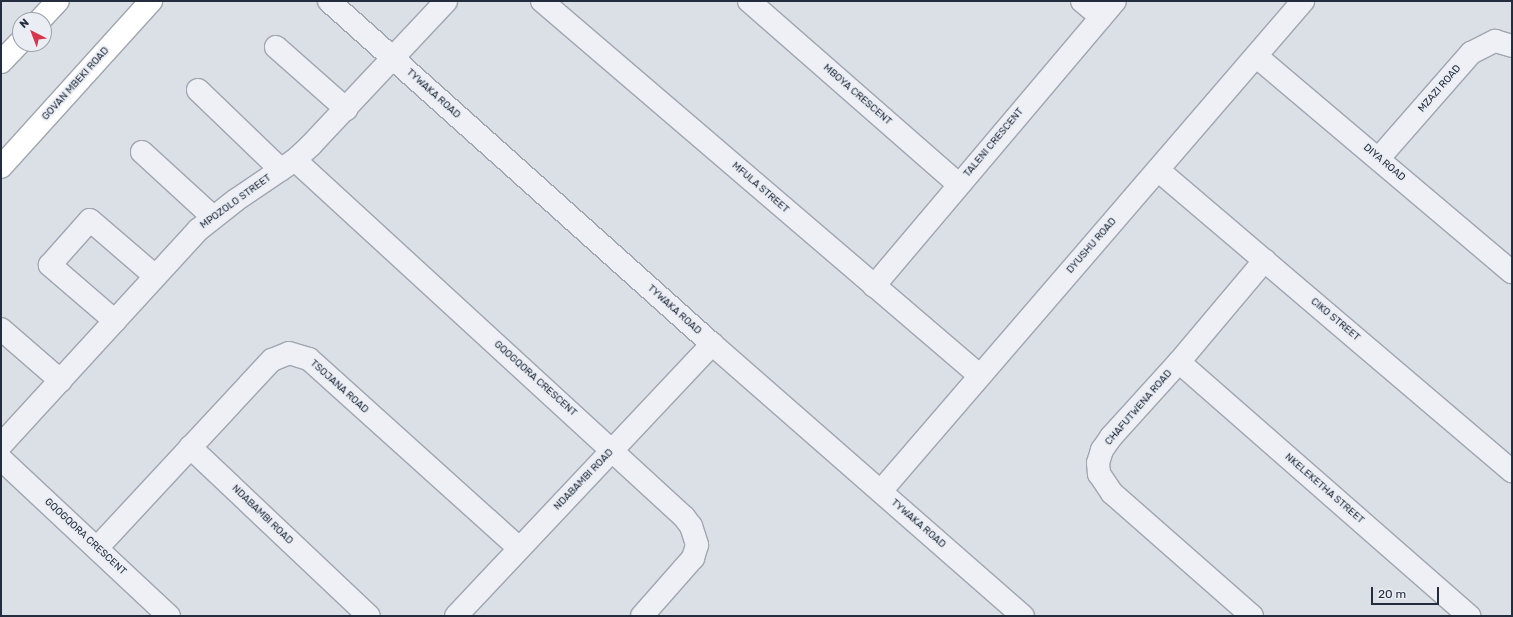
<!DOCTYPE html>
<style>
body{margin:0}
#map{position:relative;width:1513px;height:617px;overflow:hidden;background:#dbdfe6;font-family:Rubik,sans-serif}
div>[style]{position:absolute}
.roads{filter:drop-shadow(1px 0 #a0a6b0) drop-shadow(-1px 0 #a0a6b0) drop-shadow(0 1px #a0a6b0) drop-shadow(0 -1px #a0a6b0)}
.minor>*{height:22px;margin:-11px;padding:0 11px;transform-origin:11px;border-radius:11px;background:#eef0f5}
.major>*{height:22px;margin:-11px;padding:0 11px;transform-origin:11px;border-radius:11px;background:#fff}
span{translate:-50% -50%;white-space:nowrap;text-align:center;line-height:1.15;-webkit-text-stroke:4px #eaeef4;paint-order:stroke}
.street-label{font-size:10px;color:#242d3d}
.frame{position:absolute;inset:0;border:2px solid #242d3d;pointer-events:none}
.north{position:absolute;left:12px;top:12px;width:40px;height:40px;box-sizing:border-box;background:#eaeef4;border:1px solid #9ba1ab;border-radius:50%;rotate:318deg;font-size:11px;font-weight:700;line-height:16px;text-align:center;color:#242d3d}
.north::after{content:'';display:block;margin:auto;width:14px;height:18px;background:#d6364d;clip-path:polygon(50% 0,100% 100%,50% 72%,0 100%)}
.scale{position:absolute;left:1371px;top:587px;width:68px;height:18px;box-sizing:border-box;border:2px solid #242d3d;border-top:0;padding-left:5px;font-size:12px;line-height:14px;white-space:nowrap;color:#242d3d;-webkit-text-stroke:3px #eaeef4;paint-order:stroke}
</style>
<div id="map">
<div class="roads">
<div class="minor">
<i style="left:329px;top:1px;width:514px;rotate:41.85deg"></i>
<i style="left:712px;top:344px;width:413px;rotate:41.2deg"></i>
<i style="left:542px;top:1px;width:575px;rotate:40.56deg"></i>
<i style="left:749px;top:1px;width:279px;rotate:41.2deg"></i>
<i style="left:1082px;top:1px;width:25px;rotate:40deg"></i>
<i style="left:276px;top:47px;width:94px;rotate:41.5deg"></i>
<i style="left:1256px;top:56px;width:335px;rotate:40.2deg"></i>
<i style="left:198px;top:90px;width:115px;rotate:43.9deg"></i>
<i style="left:142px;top:152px;width:96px;rotate:42.5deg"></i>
<i style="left:1379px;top:158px;width:140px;rotate:-48.8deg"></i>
<i style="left:1471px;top:53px;width:27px;rotate:-27deg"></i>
<i style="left:1495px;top:41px;width:18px;rotate:16deg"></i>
<i style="left:295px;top:160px;width:528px;rotate:42.54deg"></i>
<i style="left:684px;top:517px;width:11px;rotate:52deg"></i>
<i style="left:691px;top:526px;width:20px;rotate:72deg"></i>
<i style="left:697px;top:545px;width:14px;rotate:107deg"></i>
<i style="left:693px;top:558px;width:77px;rotate:131.3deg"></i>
<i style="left:1158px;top:170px;width:465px;rotate:40.4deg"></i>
<i style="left:874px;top:286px;width:373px;rotate:-49.8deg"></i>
<i style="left:115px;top:321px;width:86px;rotate:-139.3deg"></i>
<i style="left:50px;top:265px;width:60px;rotate:-48.4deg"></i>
<i style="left:90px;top:220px;width:86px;rotate:40.7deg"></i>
<i style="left:1px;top:329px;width:79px;rotate:40.9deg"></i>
<i style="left:1179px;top:362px;width:386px;rotate:41.2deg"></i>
<i style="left:1px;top:445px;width:292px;rotate:-47.5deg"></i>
<i style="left:198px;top:230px;width:48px;rotate:-38.3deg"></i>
<i style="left:236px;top:200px;width:71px;rotate:-34.1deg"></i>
<i style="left:295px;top:160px;width:22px;rotate:-43deg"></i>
<i style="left:311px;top:145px;width:197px;rotate:-46.8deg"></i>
<i style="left:190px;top:447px;width:246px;rotate:43.4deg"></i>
<i style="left:1px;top:459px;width:230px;rotate:43.1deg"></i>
<i style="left:881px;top:491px;width:647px;rotate:-49.26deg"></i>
<i style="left:97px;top:548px;width:257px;rotate:-47.1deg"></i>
<i style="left:272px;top:360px;width:18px;rotate:-22deg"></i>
<i style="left:289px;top:353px;width:21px;rotate:17deg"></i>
<i style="left:309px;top:359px;width:283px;rotate:42deg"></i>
<i style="left:456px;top:616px;width:374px;rotate:-46.7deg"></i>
<i style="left:1252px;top:616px;width:186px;rotate:-138.7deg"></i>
<i style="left:1112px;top:493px;width:23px;rotate:-124deg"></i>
<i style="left:1099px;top:474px;width:11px;rotate:-95deg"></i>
<i style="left:1098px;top:463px;width:14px;rotate:-73deg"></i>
<i style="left:1102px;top:450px;width:16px;rotate:-55deg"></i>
<i style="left:1111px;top:437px;width:101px;rotate:-47.8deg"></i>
<i style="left:1179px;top:362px;width:133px;rotate:-49.9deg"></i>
</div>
<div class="major">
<i style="left:40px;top:20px;width:26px;rotate:-47deg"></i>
<i style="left:1px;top:62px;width:28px;rotate:-46deg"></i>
<i style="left:1px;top:167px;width:224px;rotate:-47.9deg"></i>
</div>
</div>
<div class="street-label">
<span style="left:76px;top:84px;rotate:-48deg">GOVAN MBEKI ROAD</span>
<span style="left:1440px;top:89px;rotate:-49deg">MZAZI ROAD</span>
<span style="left:433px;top:94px;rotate:42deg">TYWAKA ROAD</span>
<span style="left:857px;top:95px;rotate:41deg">MBOYA CRESCENT</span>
<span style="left:994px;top:143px;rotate:-50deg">TALENI CRESCENT</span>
<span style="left:1384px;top:163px;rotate:40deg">DIYA ROAD</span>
<span style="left:760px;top:188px;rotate:41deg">MFULA STREET</span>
<span style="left:236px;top:202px;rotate:-36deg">MPOZOLO STREET</span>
<span style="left:1092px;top:246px;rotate:-49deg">DYUSHU ROAD</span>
<span style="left:674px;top:310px;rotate:42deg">TYWAKA ROAD</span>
<span style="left:1335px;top:320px;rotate:40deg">CIKO STREET</span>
<span style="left:535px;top:379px;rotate:42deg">GQOGQORA CRESCENT</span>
<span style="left:339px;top:387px;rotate:42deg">TSOJANA ROAD</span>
<span style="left:1139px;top:408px;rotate:-49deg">CHAFUTWENA ROAD</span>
<span style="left:584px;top:480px;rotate:-46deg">NDABAMBI ROAD</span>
<span style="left:1324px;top:489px;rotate:41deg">NKELEKETHA STREET</span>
<span style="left:262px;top:515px;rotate:44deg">NDABAMBI ROAD</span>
<span style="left:918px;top:524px;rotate:41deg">TYWAKA ROAD</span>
<span style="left:85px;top:537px;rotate:43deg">GQOGQORA CRESCENT</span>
</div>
<div class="frame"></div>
<div class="north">N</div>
<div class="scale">20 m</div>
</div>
